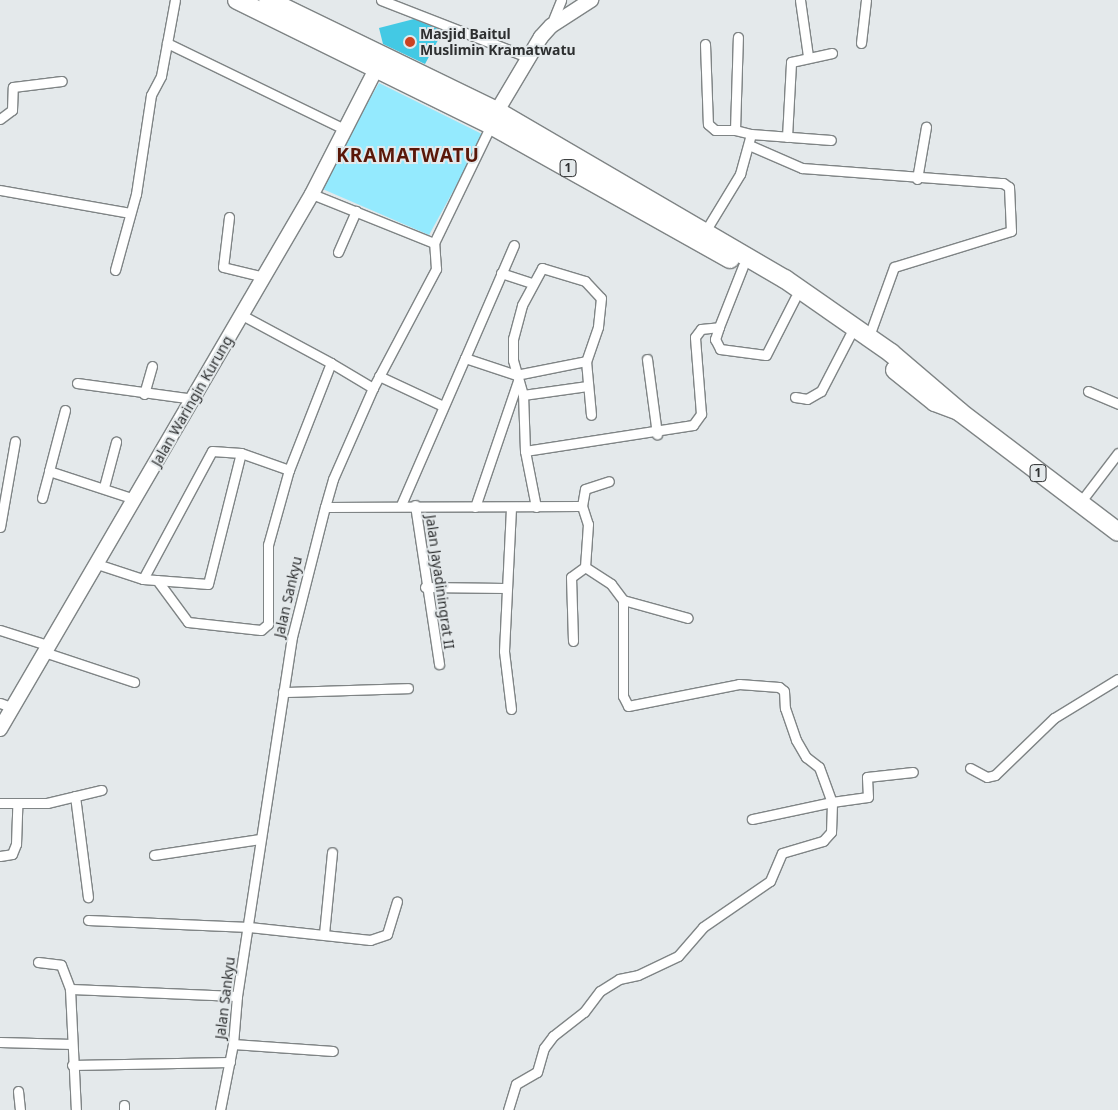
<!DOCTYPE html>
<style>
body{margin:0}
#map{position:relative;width:1118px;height:1110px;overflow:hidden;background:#e4e9eb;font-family:"Noto Sans",sans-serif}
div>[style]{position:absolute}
.green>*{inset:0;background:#94eafe}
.building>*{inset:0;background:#43c9e4}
.roads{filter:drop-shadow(1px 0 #7f8485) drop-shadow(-1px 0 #7f8485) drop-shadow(0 1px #7f8485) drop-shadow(0 -1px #7f8485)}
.street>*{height:9px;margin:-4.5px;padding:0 4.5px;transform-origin:4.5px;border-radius:4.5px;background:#fff}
.secondary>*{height:14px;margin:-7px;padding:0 7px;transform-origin:7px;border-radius:7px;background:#fff}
.highway>*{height:18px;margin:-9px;padding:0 9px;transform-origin:9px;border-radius:9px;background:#fff}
.dots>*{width:14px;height:14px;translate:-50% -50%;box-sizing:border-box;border:2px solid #e4e9eb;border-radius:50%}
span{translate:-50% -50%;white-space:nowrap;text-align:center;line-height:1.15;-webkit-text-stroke:4px #e4e9eb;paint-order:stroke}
.shield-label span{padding:1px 4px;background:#e4e9eb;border:1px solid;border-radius:4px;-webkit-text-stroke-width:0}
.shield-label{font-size:12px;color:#2d2f30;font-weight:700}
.poi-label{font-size:14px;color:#2d2f30;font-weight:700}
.left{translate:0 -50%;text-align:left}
.street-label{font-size:14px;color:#2d2f30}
.district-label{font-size:19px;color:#591708;font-weight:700;letter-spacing:1px}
</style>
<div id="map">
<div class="green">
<i style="clip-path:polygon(379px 83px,484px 135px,429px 235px,318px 187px)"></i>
</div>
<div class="building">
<i style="clip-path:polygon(414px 19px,443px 31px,425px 64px,383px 44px,379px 28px)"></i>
</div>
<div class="roads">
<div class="street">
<i style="left:381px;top:0;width:157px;rotate:21.3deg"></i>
<i style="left:800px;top:0;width:57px;rotate:81.9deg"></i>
<i style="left:551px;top:25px;width:27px;rotate:-68deg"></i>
<i style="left:167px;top:43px;width:199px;rotate:25.9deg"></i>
<i style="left:861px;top:43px;width:43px;rotate:-83.4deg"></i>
<i style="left:705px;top:44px;width:80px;rotate:87.9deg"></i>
<i style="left:708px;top:124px;width:9px;rotate:41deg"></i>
<i style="left:715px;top:130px;width:20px"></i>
<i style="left:0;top:119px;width:15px;rotate:-37deg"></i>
<i style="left:12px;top:110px;width:23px;rotate:-88deg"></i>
<i style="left:13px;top:87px;width:49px;rotate:-7deg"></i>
<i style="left:751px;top:134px;width:80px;rotate:4.3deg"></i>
<i style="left:787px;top:137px;width:75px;rotate:-86.9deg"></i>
<i style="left:791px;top:62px;width:42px;rotate:-12.4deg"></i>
<i style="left:749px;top:145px;width:58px;rotate:23.5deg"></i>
<i style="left:802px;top:168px;width:202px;rotate:4.3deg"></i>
<i style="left:1003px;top:183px;width:7px;rotate:34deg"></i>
<i style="left:1009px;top:187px;width:44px;rotate:87.4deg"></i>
<i style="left:1011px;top:231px;width:122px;rotate:162.9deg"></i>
<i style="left:894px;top:267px;width:73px;rotate:109.9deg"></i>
<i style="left:917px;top:179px;width:53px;rotate:-80.2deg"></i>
<i style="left:0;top:190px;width:132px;rotate:10deg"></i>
<i style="left:312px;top:194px;width:131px;rotate:21.9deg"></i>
<i style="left:229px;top:217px;width:50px;rotate:96.8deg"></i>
<i style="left:223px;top:267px;width:42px;rotate:13.7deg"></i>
<i style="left:706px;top:230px;width:66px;rotate:-58.7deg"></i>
<i style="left:740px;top:174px;width:41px;rotate:-74.6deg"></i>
<i style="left:751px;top:134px;width:16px;rotate:-166deg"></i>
<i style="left:735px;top:130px;width:93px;rotate:-88.2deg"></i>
<i style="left:338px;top:252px;width:45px;rotate:-66.3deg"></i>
<i style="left:743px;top:266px;width:66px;rotate:111.5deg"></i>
<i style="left:719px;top:327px;width:13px;rotate:108deg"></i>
<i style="left:715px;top:339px;width:11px;rotate:63deg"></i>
<i style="left:720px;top:349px;width:46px;rotate:7.4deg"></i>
<i style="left:766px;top:355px;width:64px;rotate:-63deg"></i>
<i style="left:115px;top:270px;width:79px;rotate:-74.6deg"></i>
<i style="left:136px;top:194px;width:100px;rotate:-81.4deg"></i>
<i style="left:151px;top:95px;width:21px;rotate:-62deg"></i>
<i style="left:161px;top:76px;width:77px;rotate:-79.6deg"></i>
<i style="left:501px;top:273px;width:33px;rotate:18deg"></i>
<i style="left:465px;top:358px;width:123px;rotate:-66.6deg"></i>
<i style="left:647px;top:359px;width:76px;rotate:82.4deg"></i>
<i style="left:331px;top:363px;width:49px;rotate:30.8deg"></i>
<i style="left:379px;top:376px;width:71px;rotate:25.1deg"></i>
<i style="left:77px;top:383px;width:118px;rotate:7.8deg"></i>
<i style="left:1088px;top:391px;width:33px;rotate:23deg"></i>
<i style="left:144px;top:394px;width:29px;rotate:-74deg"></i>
<i style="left:523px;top:395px;width:65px;rotate:-8deg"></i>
<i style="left:795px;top:397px;width:12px;rotate:9deg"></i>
<i style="left:807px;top:399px;width:16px;rotate:-30deg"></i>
<i style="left:821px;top:391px;width:63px;rotate:-62.6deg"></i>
<i style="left:65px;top:410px;width:63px;rotate:104.7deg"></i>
<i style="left:49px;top:471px;width:89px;rotate:18.2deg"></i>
<i style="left:525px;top:451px;width:170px;rotate:-8.8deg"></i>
<i style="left:693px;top:425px;width:14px;rotate:-54deg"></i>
<i style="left:701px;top:414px;width:77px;rotate:-94.5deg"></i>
<i style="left:695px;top:337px;width:10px;rotate:-53deg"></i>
<i style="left:701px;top:329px;width:18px;rotate:-6deg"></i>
<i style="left:104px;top:487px;width:47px;rotate:-75.1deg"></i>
<i style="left:42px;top:498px;width:28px;rotate:-75deg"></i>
<i style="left:1079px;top:504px;width:64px;rotate:-52.6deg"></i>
<i style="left:401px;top:505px;width:160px;rotate:-66.5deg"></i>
<i style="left:465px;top:358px;width:54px;rotate:18.4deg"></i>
<i style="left:516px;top:375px;width:71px;rotate:-11.3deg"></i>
<i style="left:415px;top:505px;width:161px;rotate:81.4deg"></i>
<i style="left:582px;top:506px;width:17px;rotate:-80deg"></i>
<i style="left:585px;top:489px;width:25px;rotate:-18deg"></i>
<i style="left:325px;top:507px;width:257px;rotate:-0.2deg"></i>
<i style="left:582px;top:506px;width:19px;rotate:72deg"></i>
<i style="left:588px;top:524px;width:43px;rotate:94deg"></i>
<i style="left:585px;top:567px;width:17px;rotate:144deg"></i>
<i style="left:571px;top:577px;width:64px;rotate:88.2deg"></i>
<i style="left:475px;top:507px;width:133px;rotate:-71.2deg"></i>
<i style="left:536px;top:507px;width:57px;rotate:-101.1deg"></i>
<i style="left:525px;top:451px;width:56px;rotate:-92deg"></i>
<i style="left:523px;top:395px;width:36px;rotate:-106deg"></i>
<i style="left:513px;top:360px;width:21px;rotate:-90deg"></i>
<i style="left:513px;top:339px;width:35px;rotate:-75deg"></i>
<i style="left:522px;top:305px;width:42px;rotate:-61.6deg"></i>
<i style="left:542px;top:268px;width:45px;rotate:16.8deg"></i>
<i style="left:585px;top:281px;width:23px;rotate:47deg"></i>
<i style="left:601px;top:298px;width:29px;rotate:96deg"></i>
<i style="left:598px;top:327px;width:36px;rotate:109deg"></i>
<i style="left:586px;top:361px;width:54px;rotate:84.7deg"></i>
<i style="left:0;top:527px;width:87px;rotate:-80.1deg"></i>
<i style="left:97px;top:564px;width:48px;rotate:18.1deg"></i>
<i style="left:143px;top:579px;width:65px;rotate:4.4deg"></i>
<i style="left:208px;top:584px;width:135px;rotate:-75.9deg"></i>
<i style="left:585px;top:567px;width:31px;rotate:33deg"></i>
<i style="left:611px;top:584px;width:20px;rotate:53deg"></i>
<i style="left:623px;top:600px;width:96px;rotate:90deg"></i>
<i style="left:623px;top:696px;width:11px;rotate:63deg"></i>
<i style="left:628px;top:706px;width:113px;rotate:-11.2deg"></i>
<i style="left:739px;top:684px;width:40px;rotate:4.3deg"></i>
<i style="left:779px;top:687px;width:6px;rotate:39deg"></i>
<i style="left:784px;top:691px;width:17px;rotate:87deg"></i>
<i style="left:785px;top:708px;width:34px;rotate:71deg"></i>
<i style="left:796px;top:740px;width:20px;rotate:60deg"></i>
<i style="left:806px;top:757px;width:16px;rotate:38deg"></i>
<i style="left:819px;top:767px;width:37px;rotate:70deg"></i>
<i style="left:832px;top:802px;width:82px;rotate:168deg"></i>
<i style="left:143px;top:579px;width:145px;rotate:-61.7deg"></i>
<i style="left:212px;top:451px;width:29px;rotate:4deg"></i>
<i style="left:241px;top:453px;width:51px;rotate:19.5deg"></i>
<i style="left:157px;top:580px;width:52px;rotate:53.6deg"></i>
<i style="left:188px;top:622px;width:73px;rotate:6.3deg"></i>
<i style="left:261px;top:630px;width:9px;rotate:-41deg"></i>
<i style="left:268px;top:624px;width:79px;rotate:-90deg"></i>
<i style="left:268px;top:545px;width:78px;rotate:-74.4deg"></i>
<i style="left:289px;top:470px;width:115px;rotate:-68.6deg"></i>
<i style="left:331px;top:363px;width:101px;rotate:-151.7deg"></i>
<i style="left:425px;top:587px;width:80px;rotate:0.7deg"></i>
<i style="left:623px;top:600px;width:67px;rotate:15.5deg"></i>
<i style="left:0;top:630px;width:49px;rotate:17.7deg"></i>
<i style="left:44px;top:652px;width:95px;rotate:18.4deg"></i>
<i style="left:283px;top:692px;width:125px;rotate:-1.8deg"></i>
<i style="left:0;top:703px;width:12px;rotate:20deg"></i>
<i style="left:511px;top:709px;width:58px;rotate:-96.9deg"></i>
<i style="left:504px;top:651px;width:143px;rotate:-87.2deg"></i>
<i style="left:970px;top:768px;width:19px;rotate:28deg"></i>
<i style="left:987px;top:777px;width:8px;rotate:-14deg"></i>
<i style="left:995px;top:775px;width:82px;rotate:-44deg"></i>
<i style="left:1054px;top:718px;width:75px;rotate:-31.4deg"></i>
<i style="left:75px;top:796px;width:102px;rotate:82.7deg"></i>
<i style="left:0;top:803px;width:47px"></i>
<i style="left:47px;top:803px;width:56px;rotate:-13.5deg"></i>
<i style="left:154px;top:855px;width:107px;rotate:-8.6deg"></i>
<i style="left:0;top:856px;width:12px;rotate:-9deg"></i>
<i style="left:12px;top:854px;width:11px;rotate:-68deg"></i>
<i style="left:16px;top:844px;width:38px;rotate:-88deg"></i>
<i style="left:88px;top:920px;width:161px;rotate:2.5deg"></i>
<i style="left:249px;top:927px;width:122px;rotate:6.1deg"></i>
<i style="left:370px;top:940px;width:18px;rotate:-19deg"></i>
<i style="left:387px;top:934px;width:34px;rotate:-73deg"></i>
<i style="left:324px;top:934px;width:82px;rotate:-84.4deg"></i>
<i style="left:38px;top:962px;width:23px;rotate:7deg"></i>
<i style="left:61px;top:965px;width:26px;rotate:69deg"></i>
<i style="left:70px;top:989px;width:121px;rotate:87.2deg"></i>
<i style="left:70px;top:989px;width:167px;rotate:2.4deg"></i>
<i style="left:0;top:1042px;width:72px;rotate:1.6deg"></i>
<i style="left:233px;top:1044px;width:100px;rotate:4deg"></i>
<i style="left:72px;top:1065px;width:158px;rotate:-1.1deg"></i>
<i style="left:18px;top:1091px;width:19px;rotate:84deg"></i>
<i style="left:124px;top:1105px;width:5px;rotate:90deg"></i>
<i style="left:220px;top:1110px;width:67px;rotate:-78.9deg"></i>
<i style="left:233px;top:1044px;width:48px;rotate:-85.2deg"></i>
<i style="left:237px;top:996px;width:363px;rotate:-81.3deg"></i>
<i style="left:292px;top:637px;width:134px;rotate:-75.8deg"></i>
<i style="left:325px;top:507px;width:29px;rotate:-74deg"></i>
<i style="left:333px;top:479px;width:99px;rotate:-66.3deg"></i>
<i style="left:373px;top:388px;width:135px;rotate:-62.1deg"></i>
<i style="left:436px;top:269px;width:26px;rotate:-94deg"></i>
<i style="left:434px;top:243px;width:131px;rotate:-64.2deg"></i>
<i style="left:508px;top:1110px;width:27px;rotate:-73deg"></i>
<i style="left:516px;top:1084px;width:24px;rotate:-30deg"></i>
<i style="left:537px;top:1072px;width:25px;rotate:-74deg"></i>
<i style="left:544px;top:1048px;width:15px;rotate:-53deg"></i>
<i style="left:553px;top:1036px;width:39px;rotate:-38deg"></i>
<i style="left:584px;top:1012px;width:26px;rotate:-53deg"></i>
<i style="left:600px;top:991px;width:22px;rotate:-32deg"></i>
<i style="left:619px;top:979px;width:19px;rotate:-12deg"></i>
<i style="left:638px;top:975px;width:44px;rotate:-25.4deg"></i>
<i style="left:678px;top:956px;width:38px;rotate:-49deg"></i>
<i style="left:703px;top:927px;width:81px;rotate:-34.5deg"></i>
<i style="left:770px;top:881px;width:30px;rotate:-67deg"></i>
<i style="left:782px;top:853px;width:43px;rotate:-16.3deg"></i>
<i style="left:823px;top:841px;width:12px;rotate:-48deg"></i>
<i style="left:831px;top:832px;width:30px;rotate:-88deg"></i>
<i style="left:832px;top:802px;width:36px;rotate:-8deg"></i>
<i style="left:868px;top:797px;width:20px;rotate:-93deg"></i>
<i style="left:867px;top:777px;width:46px;rotate:-6.2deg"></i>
</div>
<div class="secondary">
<i style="left:497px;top:111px;width:86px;rotate:-59.3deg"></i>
<i style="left:541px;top:37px;width:15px;rotate:-48deg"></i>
<i style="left:551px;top:26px;width:48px;rotate:-33deg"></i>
<i style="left:0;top:729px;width:619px;rotate:-59.75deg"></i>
<i style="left:312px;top:194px;width:140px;rotate:-62.9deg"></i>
</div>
<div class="highway">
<i style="left:237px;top:0;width:283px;rotate:26.2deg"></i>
<i style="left:491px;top:125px;width:274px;rotate:29.3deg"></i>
<i style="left:268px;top:0;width:254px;rotate:25.9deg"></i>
<i style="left:497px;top:111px;width:333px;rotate:30.3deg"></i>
<i style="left:785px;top:279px;width:129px;rotate:34.9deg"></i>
<i style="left:891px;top:353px;width:91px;rotate:40.5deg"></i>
<i style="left:960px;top:412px;width:198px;rotate:37.2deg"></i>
<i style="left:895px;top:370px;width:51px;rotate:38.7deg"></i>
<i style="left:935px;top:402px;width:25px;rotate:21deg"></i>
</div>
</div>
<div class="dots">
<i style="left:410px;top:42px;background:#cb4121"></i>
</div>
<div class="shield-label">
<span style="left:568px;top:168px">1</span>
<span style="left:1038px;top:473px">1</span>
</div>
<div class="poi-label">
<span class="left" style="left:420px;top:42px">Masjid Baitul<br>Muslimin Kramatwatu</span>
</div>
<div class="street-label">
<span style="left:192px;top:401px;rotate:-60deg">Jalan Waringin Kurung</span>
<span style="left:440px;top:582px;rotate:82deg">Jalan Jayadiningrat II</span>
<span style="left:288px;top:597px;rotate:-77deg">Jalan Sankyu</span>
<span style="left:225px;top:998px;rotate:-83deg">Jalan Sankyu</span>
</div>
<div class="district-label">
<span style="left:408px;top:156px">KRAMATWATU</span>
</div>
</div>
